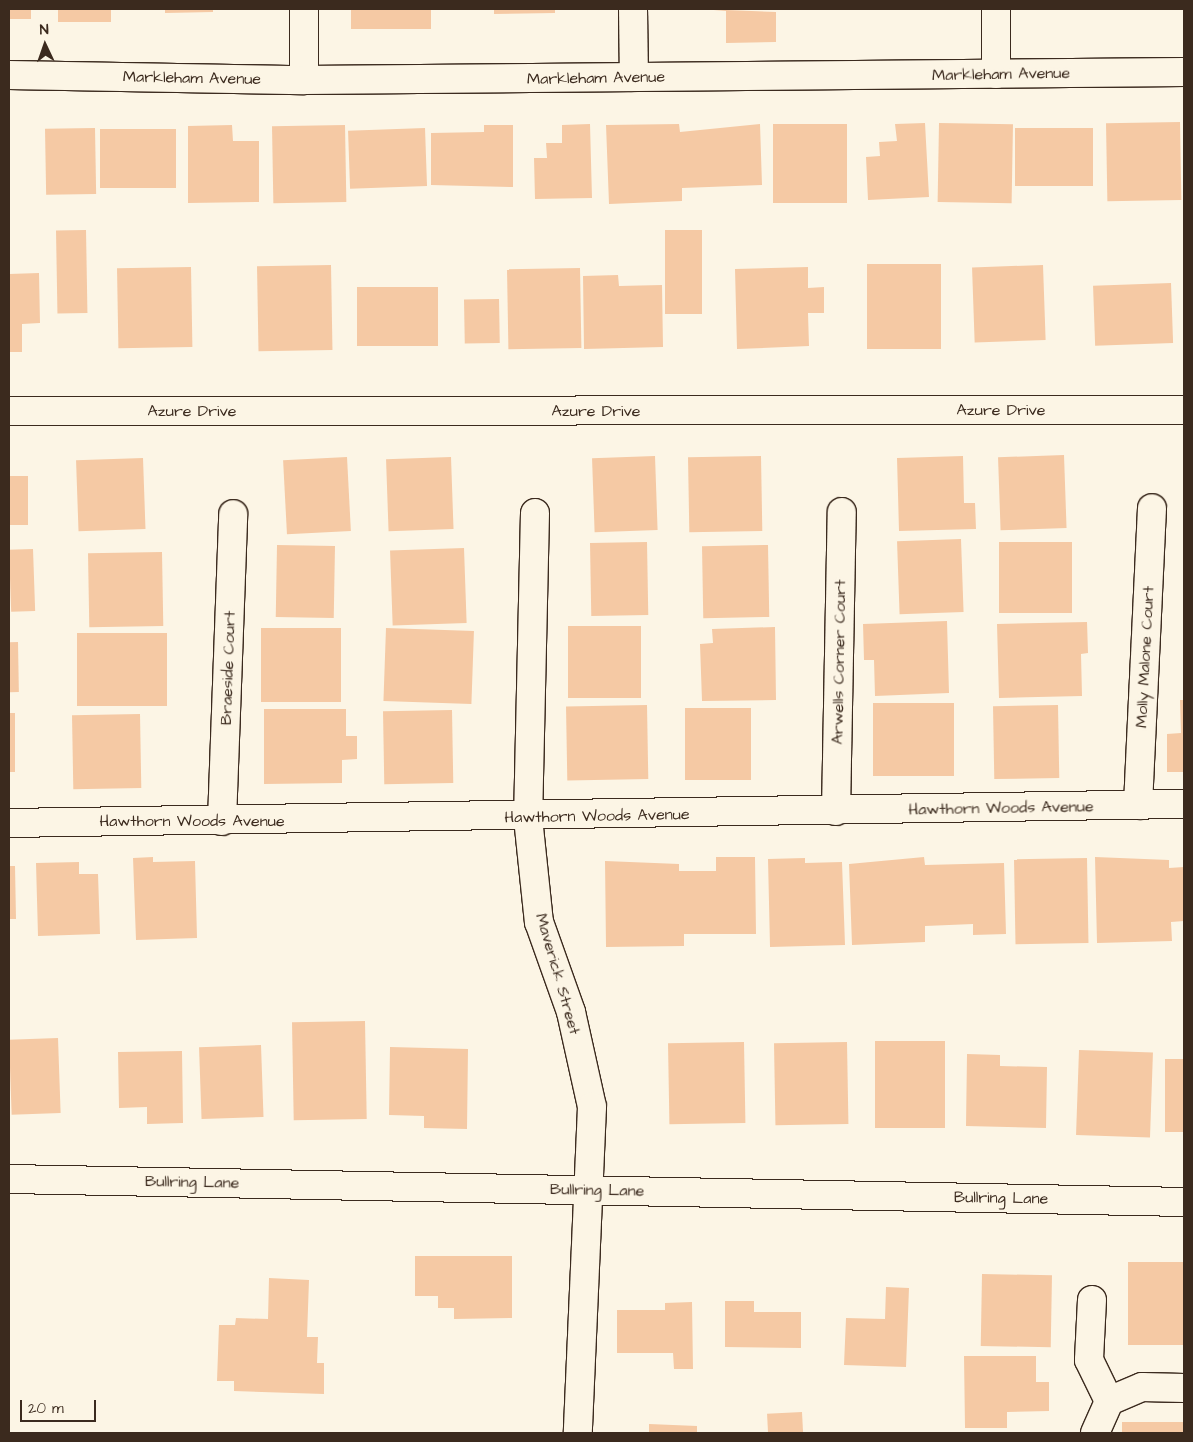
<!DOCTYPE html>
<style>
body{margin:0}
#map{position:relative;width:1193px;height:1442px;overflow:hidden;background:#fcf5e5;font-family:"Architects Daughter",sans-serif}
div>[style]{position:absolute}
.building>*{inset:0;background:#f5c9a4;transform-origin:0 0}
.roads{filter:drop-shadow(1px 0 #3b2a1e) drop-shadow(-1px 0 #3b2a1e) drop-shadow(0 1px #3b2a1e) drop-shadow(0 -1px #3b2a1e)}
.minor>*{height:28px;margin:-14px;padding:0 14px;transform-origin:14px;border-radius:14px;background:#fcf5e5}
span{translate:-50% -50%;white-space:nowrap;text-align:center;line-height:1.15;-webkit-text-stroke:4.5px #fcf5e5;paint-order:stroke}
.street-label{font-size:16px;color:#3b2a1e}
.frame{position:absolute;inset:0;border:10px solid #3b2a1e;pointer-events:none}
.north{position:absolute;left:20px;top:20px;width:50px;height:50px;-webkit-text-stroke:4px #fcf5e5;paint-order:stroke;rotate:357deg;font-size:14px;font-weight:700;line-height:20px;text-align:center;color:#3b2a1e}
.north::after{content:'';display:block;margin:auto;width:18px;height:22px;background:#3b2a1e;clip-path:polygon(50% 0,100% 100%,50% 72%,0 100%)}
.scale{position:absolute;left:20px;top:1400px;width:76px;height:22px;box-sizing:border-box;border:2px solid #3b2a1e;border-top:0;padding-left:6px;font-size:15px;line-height:18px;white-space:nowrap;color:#3b2a1e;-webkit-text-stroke:4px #fcf5e5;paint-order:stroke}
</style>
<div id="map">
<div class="building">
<i style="left:9px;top:9px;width:22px;height:10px"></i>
<i style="left:58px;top:9px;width:53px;height:13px"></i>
<i style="clip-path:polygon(165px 9px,213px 9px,213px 12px,165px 13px)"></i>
<i style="left:351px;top:9px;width:80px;height:20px"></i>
<i style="clip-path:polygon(494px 9px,555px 9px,555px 13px,494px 14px)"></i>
<i style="clip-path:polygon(701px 9px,776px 12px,776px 42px,726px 43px,726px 11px)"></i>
<i style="left:1180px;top:122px;width:78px;height:74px;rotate:89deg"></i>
<i style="clip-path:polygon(925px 123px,929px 197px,868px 200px,866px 157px,880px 156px,879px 142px,897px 141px,895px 124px)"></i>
<i style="left:939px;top:123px;width:74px;height:79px;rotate:1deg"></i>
<i style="clip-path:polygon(590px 124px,592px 198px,535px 199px,534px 158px,547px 158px,546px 143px,562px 143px,562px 125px)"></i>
<i style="clip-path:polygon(679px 124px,680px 132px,760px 124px,762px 185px,682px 188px,682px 201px,609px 204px,606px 125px)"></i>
<i style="left:773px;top:124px;width:74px;height:79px"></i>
<i style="clip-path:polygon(232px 125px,233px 141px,259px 141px,259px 202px,188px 203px,188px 126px)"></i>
<i style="left:345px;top:125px;width:77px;height:73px;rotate:89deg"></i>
<i style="clip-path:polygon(484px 125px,513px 125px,513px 187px,431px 185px,431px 133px,484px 132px)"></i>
<i style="left:95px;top:128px;width:66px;height:50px;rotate:89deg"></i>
<i style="left:425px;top:128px;width:58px;height:77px;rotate:88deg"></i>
<i style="left:1015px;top:128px;width:78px;height:58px"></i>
<i style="left:176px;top:129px;width:59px;height:76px;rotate:90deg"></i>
<i style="left:86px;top:230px;width:83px;height:30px;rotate:89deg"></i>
<i style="left:665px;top:230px;width:37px;height:84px"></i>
<i style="left:867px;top:264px;width:74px;height:85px"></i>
<i style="left:331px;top:265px;width:85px;height:74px;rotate:89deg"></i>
<i style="left:1043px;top:265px;width:75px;height:71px;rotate:88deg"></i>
<i style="left:191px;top:267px;width:80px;height:74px;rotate:89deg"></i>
<i style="clip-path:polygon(808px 267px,808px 288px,824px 287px,824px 313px,808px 313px,809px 346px,737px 349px,735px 269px)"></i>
<i style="left:580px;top:268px;width:80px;height:73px;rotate:89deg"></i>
<i style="clip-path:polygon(39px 273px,40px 323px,22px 324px,22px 352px,9px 352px,9px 274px)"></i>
<i style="clip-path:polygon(618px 275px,619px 286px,662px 285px,663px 347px,584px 349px,583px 276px)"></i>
<i style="left:1171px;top:283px;width:60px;height:78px;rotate:88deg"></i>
<i style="left:357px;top:287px;width:81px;height:59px"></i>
<i style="left:499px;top:299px;width:44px;height:35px;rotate:89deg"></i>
<i style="left:1064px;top:455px;width:73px;height:66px;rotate:88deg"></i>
<i style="left:655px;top:456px;width:74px;height:63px;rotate:88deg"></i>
<i style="left:761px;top:456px;width:75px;height:73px;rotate:89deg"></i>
<i style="clip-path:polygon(963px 456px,964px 503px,975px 503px,976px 529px,899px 531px,897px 458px)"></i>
<i style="left:347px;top:457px;width:74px;height:64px;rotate:87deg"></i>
<i style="left:451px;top:457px;width:72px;height:65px;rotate:88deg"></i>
<i style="left:143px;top:458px;width:71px;height:67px;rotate:88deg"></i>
<i style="left:9px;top:476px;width:19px;height:49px"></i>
<i style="left:961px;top:539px;width:73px;height:64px;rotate:88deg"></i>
<i style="left:647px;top:542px;width:73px;height:57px;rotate:89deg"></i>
<i style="left:999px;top:542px;width:73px;height:71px"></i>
<i style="left:768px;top:545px;width:72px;height:66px;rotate:89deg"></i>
<i style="left:335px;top:546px;width:72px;height:58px;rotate:91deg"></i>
<i style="left:464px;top:548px;width:75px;height:74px;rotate:88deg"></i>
<i style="left:33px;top:549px;width:62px;height:24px;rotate:88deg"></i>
<i style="left:162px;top:552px;width:74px;height:74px;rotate:89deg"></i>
<i style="clip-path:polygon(947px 621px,949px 693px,875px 696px,874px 660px,864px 660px,863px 624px)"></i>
<i style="clip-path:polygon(1087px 622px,1088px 653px,1081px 654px,1082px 696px,999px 698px,997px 624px)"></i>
<i style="left:568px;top:626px;width:73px;height:72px"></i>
<i style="clip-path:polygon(775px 627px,776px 700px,702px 701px,700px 644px,713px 643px,712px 629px)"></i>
<i style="left:261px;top:628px;width:80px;height:74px"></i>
<i style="left:386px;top:628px;width:88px;height:73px;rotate:2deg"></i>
<i style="left:77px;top:633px;width:90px;height:73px"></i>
<i style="left:18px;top:642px;width:50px;height:9px;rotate:89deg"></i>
<i style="clip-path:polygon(1180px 700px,1184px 700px,1184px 772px,1167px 772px,1167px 734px,1181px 733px)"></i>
<i style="left:873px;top:703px;width:81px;height:73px"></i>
<i style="left:647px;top:705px;width:74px;height:81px;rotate:89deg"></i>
<i style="left:1058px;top:705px;width:73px;height:65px;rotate:89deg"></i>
<i style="left:751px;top:708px;width:72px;height:66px;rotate:90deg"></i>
<i style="clip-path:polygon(264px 709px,346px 709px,346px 736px,357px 736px,357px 759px,342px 760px,342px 783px,264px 784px)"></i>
<i style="left:452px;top:710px;width:73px;height:69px;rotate:89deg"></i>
<i style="left:9px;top:713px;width:6px;height:59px"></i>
<i style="left:140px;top:714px;width:74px;height:68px;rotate:89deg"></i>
<i style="clip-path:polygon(153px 857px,153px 862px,195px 861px,197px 938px,136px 940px,133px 858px)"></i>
<i style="clip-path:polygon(716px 857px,755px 857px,756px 934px,684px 934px,684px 946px,606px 947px,605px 861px,679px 864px,679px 871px,716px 871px)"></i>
<i style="clip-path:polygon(924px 857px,925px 865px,1004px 863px,1006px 934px,973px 935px,973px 924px,925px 926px,925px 942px,852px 945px,849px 864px)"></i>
<i style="clip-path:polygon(1095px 857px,1169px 860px,1169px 868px,1184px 867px,1184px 921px,1171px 922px,1172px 941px,1097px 943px)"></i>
<i style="clip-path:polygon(805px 858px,805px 863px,842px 862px,845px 945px,770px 947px,768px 859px)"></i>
<i style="left:1087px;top:858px;width:85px;height:73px;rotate:89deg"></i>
<i style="clip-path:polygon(79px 862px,79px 874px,98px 874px,100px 934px,38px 936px,36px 863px)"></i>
<i style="clip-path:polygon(9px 866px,15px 866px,16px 919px,9px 919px)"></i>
<i style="left:365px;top:1021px;width:98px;height:73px;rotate:89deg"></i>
<i style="left:58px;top:1038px;width:75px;height:49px;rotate:88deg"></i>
<i style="left:875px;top:1041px;width:70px;height:87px"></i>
<i style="left:744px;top:1042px;width:81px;height:76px;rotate:89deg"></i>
<i style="left:847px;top:1042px;width:82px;height:73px;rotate:89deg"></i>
<i style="left:261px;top:1045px;width:72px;height:62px;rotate:88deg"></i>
<i style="clip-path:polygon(390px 1047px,468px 1049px,467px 1129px,424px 1128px,424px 1116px,389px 1115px)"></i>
<i style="left:1079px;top:1050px;width:74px;height:85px;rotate:2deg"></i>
<i style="clip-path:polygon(182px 1051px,183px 1123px,147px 1124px,147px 1107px,119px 1108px,118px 1052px)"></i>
<i style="clip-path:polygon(967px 1054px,1000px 1055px,1000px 1066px,1047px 1067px,1046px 1128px,966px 1126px)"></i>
<i style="left:1184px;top:1059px;width:73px;height:19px;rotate:90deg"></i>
<i style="clip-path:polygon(415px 1256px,512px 1256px,512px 1318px,454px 1319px,454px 1308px,438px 1308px,438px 1296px,415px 1296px)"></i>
<i style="left:1128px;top:1262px;width:56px;height:83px"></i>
<i style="left:982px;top:1274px;width:70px;height:72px;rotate:1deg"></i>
<i style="clip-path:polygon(269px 1278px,309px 1280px,307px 1337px,318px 1337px,317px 1363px,324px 1363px,324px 1394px,234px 1391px,234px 1381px,217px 1381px,219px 1325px,235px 1325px,236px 1318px,268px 1319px)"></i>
<i style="clip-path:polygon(886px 1287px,909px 1288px,906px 1367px,844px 1365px,846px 1318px,885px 1319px)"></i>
<i style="clip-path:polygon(725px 1301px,754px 1301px,754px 1312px,801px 1312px,801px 1348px,725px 1347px)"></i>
<i style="clip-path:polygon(692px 1302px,693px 1369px,674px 1369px,673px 1353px,617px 1353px,617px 1310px,665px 1310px,665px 1303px)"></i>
<i style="clip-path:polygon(964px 1356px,1036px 1356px,1036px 1382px,1049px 1382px,1049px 1411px,1007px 1412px,1007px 1428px,965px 1428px)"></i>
<i style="left:802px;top:1412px;width:21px;height:35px;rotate:87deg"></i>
<i style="left:1122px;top:1422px;width:62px;height:11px"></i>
<i style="clip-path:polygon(649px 1424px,697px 1426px,697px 1433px,649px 1433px)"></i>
</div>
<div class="roads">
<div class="minor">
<i style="left:304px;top:9px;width:71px;rotate:90deg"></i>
<i style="left:633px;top:9px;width:68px;rotate:89.2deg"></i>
<i style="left:996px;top:9px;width:65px;rotate:90deg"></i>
<i style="left:9px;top:75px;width:295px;rotate:1deg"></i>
<i style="left:304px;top:80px;width:880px;rotate:-0.52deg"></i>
<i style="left:9px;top:411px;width:1175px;rotate:-0.05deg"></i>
<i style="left:535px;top:513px;width:305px;rotate:91.3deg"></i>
<i style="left:528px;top:818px;width:105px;rotate:84deg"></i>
<i style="left:539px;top:922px;width:96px;rotate:70.4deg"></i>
<i style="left:571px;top:1012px;width:97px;rotate:77.5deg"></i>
<i style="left:592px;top:1107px;width:326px;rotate:92.5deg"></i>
<i style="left:1138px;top:805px;width:297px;rotate:-87.3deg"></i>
<i style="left:836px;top:811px;width:299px;rotate:-88.9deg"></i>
<i style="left:222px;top:821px;width:307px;rotate:-87.9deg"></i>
<i style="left:9px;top:823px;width:1175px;rotate:-0.93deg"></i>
<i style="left:9px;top:1179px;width:1175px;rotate:1.12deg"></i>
<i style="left:1092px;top:1300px;width:60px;rotate:92.9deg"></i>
<i style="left:1089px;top:1360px;width:46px;rotate:64deg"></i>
<i style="left:1109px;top:1401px;width:36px;rotate:-23deg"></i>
<i style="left:1142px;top:1387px;width:42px;rotate:1.4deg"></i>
<i style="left:1095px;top:1433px;width:35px;rotate:-66deg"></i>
</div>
</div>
<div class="street-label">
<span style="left:1001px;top:74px;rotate:-1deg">Markleham Avenue</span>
<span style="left:192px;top:78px;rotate:1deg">Markleham Avenue</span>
<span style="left:596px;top:78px;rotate:-1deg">Markleham Avenue</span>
<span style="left:1001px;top:410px">Azure Drive</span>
<span style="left:192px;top:411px">Azure Drive</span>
<span style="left:596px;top:411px">Azure Drive</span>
<span style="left:1145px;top:657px;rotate:-87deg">Molly Malone Court</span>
<span style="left:839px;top:662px;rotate:-89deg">Arwells Corner Court</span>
<span style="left:228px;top:668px;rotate:-88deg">Braeside Court</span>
<span style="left:1001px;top:808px;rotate:-1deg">Hawthorn Woods Avenue</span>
<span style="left:597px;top:816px;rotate:-1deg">Hawthorn Woods Avenue</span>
<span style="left:192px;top:821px">Hawthorn Woods Avenue</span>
<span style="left:558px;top:974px;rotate:74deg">Maverick Street</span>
<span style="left:192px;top:1182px;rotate:1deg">Bullring Lane</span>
<span style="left:597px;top:1190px;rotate:1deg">Bullring Lane</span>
<span style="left:1001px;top:1198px;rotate:1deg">Bullring Lane</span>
</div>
<div class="frame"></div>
<div class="north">N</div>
<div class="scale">20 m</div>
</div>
